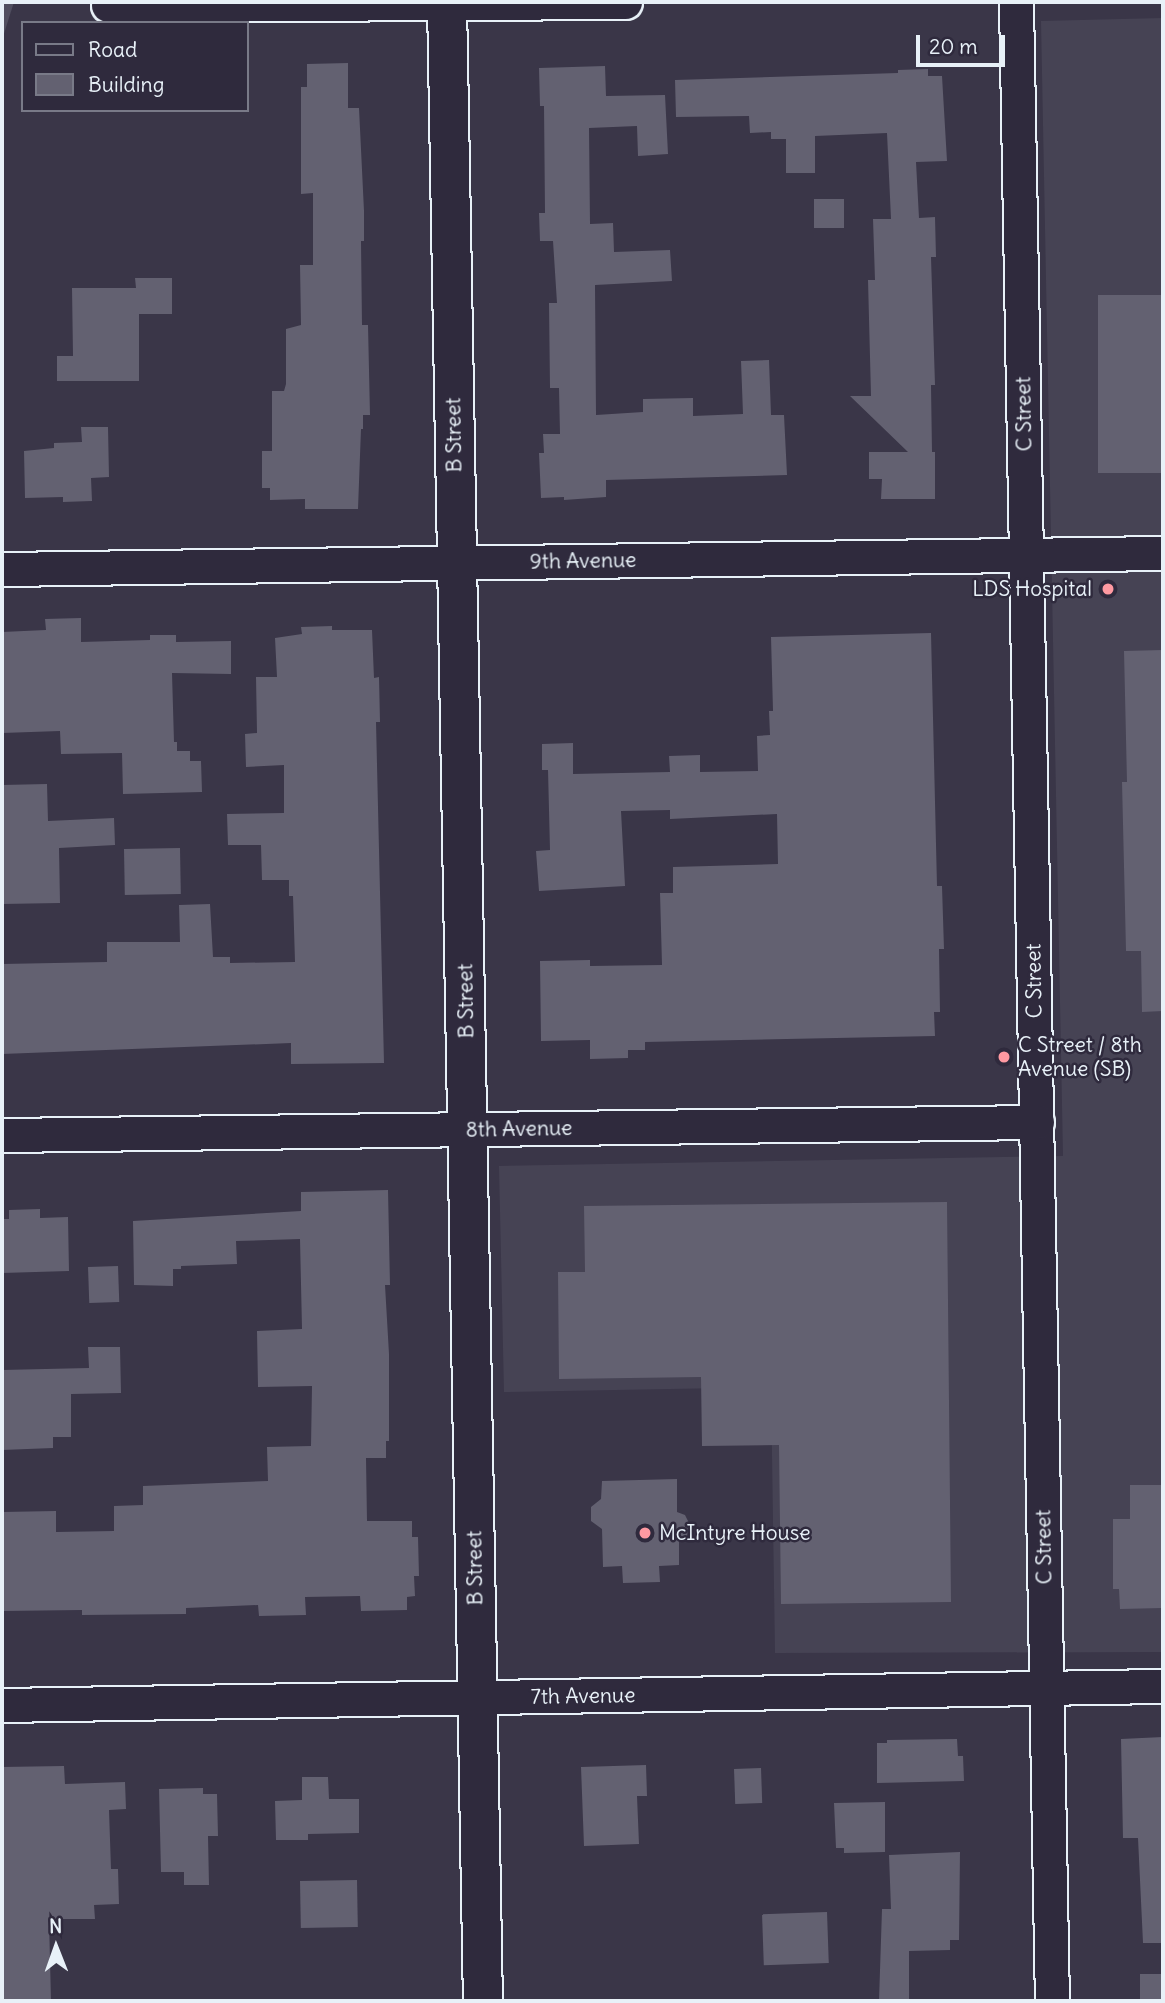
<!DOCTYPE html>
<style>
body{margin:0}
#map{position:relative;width:1165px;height:2003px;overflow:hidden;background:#3a3648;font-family:Delius,sans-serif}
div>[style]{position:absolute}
.built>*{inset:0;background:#464354}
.green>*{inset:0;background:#504e5f}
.building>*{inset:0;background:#636171;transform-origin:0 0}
.roads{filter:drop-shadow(2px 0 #e8f1f8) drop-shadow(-2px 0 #e8f1f8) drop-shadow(0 2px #e8f1f8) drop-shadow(0 -2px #e8f1f8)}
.minor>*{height:33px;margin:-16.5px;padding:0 16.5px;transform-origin:16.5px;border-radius:16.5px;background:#2f2a3d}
.tertiary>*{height:38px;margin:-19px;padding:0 19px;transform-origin:19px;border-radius:19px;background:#2f2a3d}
.dots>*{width:19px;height:19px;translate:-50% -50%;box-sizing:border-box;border:4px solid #2f2a3d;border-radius:50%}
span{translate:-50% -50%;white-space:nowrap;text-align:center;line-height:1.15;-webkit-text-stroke:5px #2f2a3d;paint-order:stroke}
.street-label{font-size:21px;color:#e8f1f8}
.poi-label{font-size:21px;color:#e8f1f8}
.right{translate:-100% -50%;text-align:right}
.left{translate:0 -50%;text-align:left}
.frame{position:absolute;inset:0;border:4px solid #e8f1f8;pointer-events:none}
.legend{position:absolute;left:21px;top:21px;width:228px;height:91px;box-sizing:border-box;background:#2f2a3d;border:2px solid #797a88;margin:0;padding:9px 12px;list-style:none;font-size:21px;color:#e8f1f8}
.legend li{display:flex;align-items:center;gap:14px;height:35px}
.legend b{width:35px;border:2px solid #797a88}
.north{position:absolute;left:21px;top:1912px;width:70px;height:70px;-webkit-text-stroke:5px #2f2a3d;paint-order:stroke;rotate:359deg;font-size:19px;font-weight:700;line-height:28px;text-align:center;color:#e8f1f8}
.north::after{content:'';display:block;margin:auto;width:24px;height:32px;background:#e8f1f8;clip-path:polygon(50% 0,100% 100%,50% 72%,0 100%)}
.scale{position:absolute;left:916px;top:35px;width:89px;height:32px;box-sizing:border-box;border:4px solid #e8f1f8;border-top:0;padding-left:9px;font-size:21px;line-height:24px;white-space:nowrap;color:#e8f1f8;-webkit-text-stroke:5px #2f2a3d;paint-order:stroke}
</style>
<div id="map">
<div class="built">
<i style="clip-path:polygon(1163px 18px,1163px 1652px,775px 1653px,771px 1387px,504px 1392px,499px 1166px,1063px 1156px,1041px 21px)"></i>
</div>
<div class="green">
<i style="clip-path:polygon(2px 2px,14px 2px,2px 40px)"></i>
</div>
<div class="building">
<i style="clip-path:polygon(348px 63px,348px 108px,359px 108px,364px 211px,364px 241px,361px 241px,362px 325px,368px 325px,370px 415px,363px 415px,363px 429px,361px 429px,358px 509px,305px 509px,305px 499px,270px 500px,270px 488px,262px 488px,262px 451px,272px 451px,272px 391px,284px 391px,286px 384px,286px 329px,301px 325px,300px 265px,313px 265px,313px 193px,301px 194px,301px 87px,307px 87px,307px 64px)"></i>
<i style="clip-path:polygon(605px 66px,606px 96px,665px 95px,668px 154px,638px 156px,637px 126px,589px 128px,590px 224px,613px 223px,614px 252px,670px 250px,672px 281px,595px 285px,596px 415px,643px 412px,643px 399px,693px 398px,693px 416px,743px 414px,741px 361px,769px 360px,771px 415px,784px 415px,787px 475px,606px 480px,606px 497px,564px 500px,564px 497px,541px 498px,539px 453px,544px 453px,543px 434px,560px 434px,559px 388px,550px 388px,549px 303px,557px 303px,553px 241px,540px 241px,539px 213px,545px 213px,544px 106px,540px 106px,539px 68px)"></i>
<i style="clip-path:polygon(928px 69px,928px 76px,942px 76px,947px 161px,916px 162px,919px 218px,935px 217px,936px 257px,931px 257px,935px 385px,931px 385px,932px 452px,935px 452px,935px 499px,881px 499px,882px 479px,869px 479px,869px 452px,908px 452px,850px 396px,871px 396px,868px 280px,875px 280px,873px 219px,891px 219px,887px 133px,815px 136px,815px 173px,786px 173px,786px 139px,771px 139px,771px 132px,750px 133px,749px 116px,676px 117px,675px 80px,898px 73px,898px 70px)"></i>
<i style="left:844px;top:199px;width:29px;height:30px;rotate:90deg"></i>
<i style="clip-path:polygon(135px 278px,172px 278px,172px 314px,139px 314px,139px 381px,57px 381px,57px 356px,73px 356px,72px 288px,136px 288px)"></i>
<i style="left:1163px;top:295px;width:178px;height:65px;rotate:90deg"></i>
<i style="clip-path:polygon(81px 427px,108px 427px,109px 477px,91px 478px,92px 501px,63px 502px,63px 497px,25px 498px,24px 451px,54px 448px,54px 443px,82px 442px)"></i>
<i style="clip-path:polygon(81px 618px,81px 642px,150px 640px,150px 635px,176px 635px,176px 642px,231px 641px,231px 674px,172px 673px,174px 742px,177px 742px,177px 751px,190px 751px,190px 761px,201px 761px,202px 792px,123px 794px,122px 753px,61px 754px,60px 731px,2px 733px,2px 632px,46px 630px,45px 619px)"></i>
<i style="clip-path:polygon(332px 626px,332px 630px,372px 630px,374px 678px,379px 677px,380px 722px,376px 722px,384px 1063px,291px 1064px,291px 1043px,2px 1054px,2px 964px,107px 962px,107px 942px,180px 942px,179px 905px,210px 904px,213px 957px,230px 957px,230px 963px,295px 962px,293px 896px,289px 896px,289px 880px,262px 880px,261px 845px,228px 845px,227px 814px,284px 813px,284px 765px,246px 767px,245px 734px,257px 733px,256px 677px,277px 677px,275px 638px,302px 634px,301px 627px)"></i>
<i style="clip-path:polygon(931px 633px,937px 886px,942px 886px,944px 949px,939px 949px,940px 1012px,934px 1012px,935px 1036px,645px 1042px,645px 1050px,628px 1050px,628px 1058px,590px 1059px,590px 1040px,541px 1041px,540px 961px,590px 960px,590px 966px,662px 965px,660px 893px,673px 893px,673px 867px,778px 864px,777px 814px,670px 819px,670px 810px,621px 811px,625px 886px,539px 891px,536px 851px,550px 850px,548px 770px,542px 770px,542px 744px,573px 743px,573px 774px,670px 772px,669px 756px,700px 755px,700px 772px,758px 771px,757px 736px,770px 735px,769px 711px,773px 711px,771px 637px)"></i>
<i style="clip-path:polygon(1163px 650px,1163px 1011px,1142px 1012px,1141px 951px,1126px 951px,1122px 782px,1127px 782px,1124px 651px)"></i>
<i style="clip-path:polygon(47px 784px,48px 821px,114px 818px,115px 845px,59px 848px,60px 903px,2px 904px,2px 785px)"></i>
<i style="left:180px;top:848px;width:46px;height:56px;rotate:89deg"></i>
<i style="clip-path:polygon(388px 1190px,390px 1285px,385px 1285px,389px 1354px,389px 1441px,386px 1441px,386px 1458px,366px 1458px,367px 1521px,412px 1521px,412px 1537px,418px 1537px,419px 1576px,414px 1576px,415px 1596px,407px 1597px,407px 1610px,361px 1611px,360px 1596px,305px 1597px,306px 1615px,259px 1616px,258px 1605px,186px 1608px,186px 1614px,82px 1615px,82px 1610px,2px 1611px,2px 1512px,56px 1511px,56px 1532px,114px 1531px,114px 1506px,143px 1505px,143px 1486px,268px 1481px,267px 1447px,311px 1446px,312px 1386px,258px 1387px,257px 1331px,302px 1329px,300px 1239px,236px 1241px,237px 1264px,181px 1266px,181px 1269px,173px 1269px,173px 1286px,134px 1285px,133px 1221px,301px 1211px,301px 1192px)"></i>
<i style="clip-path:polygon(947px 1202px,951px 1602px,781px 1604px,779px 1445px,702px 1446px,701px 1377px,559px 1379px,558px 1272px,585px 1272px,584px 1206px)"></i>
<i style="clip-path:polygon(40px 1209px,40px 1218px,68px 1217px,69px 1271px,2px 1273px,2px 1219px,9px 1219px,9px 1210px)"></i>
<i style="left:118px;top:1266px;width:36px;height:30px;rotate:88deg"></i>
<i style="clip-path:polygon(88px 1347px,120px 1347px,121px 1393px,71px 1394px,71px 1437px,53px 1437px,53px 1448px,2px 1450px,2px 1370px,89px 1368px)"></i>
<i style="clip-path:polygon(677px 1479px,677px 1512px,685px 1515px,690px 1525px,687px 1536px,679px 1540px,679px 1565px,659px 1566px,660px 1582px,623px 1583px,622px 1566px,603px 1567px,602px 1529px,591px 1521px,591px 1507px,601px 1499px,602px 1481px)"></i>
<i style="clip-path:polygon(1130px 1485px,1163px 1485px,1162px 1608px,1120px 1609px,1119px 1589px,1113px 1589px,1113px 1519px,1130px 1519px)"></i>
<i style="clip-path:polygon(1163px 1737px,1163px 1943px,1143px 1943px,1138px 1838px,1123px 1838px,1121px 1739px)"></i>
<i style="clip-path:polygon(957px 1739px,958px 1756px,963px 1756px,964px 1781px,877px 1783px,877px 1743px,887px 1743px,887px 1740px)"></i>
<i style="clip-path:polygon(646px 1765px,647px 1796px,637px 1796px,639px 1844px,584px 1846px,581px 1767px)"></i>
<i style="clip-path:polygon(64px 1766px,65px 1784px,125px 1782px,126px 1809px,109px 1810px,111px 1869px,118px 1869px,119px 1904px,94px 1905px,95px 1919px,49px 1919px,51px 2001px,3px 2001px,2px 1767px)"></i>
<i style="left:761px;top:1768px;width:35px;height:27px;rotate:88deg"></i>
<i style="clip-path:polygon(302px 1777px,328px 1777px,329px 1799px,359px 1799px,359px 1833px,308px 1834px,308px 1840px,276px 1840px,275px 1801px,302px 1800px)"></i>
<i style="clip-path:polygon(203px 1788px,203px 1794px,217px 1794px,218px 1836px,208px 1836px,209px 1885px,184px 1885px,184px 1872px,161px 1872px,159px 1789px)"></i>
<i style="clip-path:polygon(885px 1802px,885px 1852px,844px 1853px,844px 1848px,836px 1848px,834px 1803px)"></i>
<i style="clip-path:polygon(960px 1852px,959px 1940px,950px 1940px,950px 1950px,909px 1951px,909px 2001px,879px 2001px,882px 1909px,891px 1909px,889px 1855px)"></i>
<i style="left:357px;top:1880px;width:47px;height:57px;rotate:89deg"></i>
<i style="left:827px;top:1912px;width:51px;height:65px;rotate:88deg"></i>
<i style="left:1140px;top:1974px;width:23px;height:27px"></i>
</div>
<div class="roads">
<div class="minor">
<i style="left:1016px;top:2px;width:1999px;rotate:88.97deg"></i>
<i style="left:108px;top:5px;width:517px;rotate:-0.33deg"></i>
<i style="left:2px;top:569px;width:1161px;rotate:-0.79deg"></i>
<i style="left:2px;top:1135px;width:1035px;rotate:-0.72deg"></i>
<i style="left:2px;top:1705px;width:1161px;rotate:-0.94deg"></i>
</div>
<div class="tertiary">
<i style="left:447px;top:2px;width:1999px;rotate:88.97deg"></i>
</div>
</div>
<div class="dots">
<i style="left:1108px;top:589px;background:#ff9aa2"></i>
<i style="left:1004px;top:1057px;background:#ff9aa2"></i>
<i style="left:645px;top:1533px;background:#ff9aa2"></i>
</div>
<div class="street-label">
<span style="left:1024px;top:414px;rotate:-91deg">C Street</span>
<span style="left:454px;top:435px;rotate:-91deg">B Street</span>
<span style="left:583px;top:561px;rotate:-1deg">9th Avenue</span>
<span style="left:1034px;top:981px;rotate:-91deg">C Street</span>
<span style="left:466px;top:1001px;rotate:-91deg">B Street</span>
<span style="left:519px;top:1129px;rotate:-1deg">8th Avenue</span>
<span style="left:1044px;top:1547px;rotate:-91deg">C Street</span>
<span style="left:475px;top:1568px;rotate:-91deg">B Street</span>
<span style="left:583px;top:1696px;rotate:-1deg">7th Avenue</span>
</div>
<div class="poi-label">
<span class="right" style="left:1092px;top:589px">LDS Hospital</span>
<span class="left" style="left:1018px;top:1057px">C Street / 8th<br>Avenue (SB)</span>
<span class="left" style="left:659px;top:1533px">McIntyre House</span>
</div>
<div class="frame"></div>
<ul class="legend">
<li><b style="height:9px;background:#2f2a3d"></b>Road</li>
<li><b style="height:19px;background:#636171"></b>Building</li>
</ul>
<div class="north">N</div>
<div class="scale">20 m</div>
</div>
